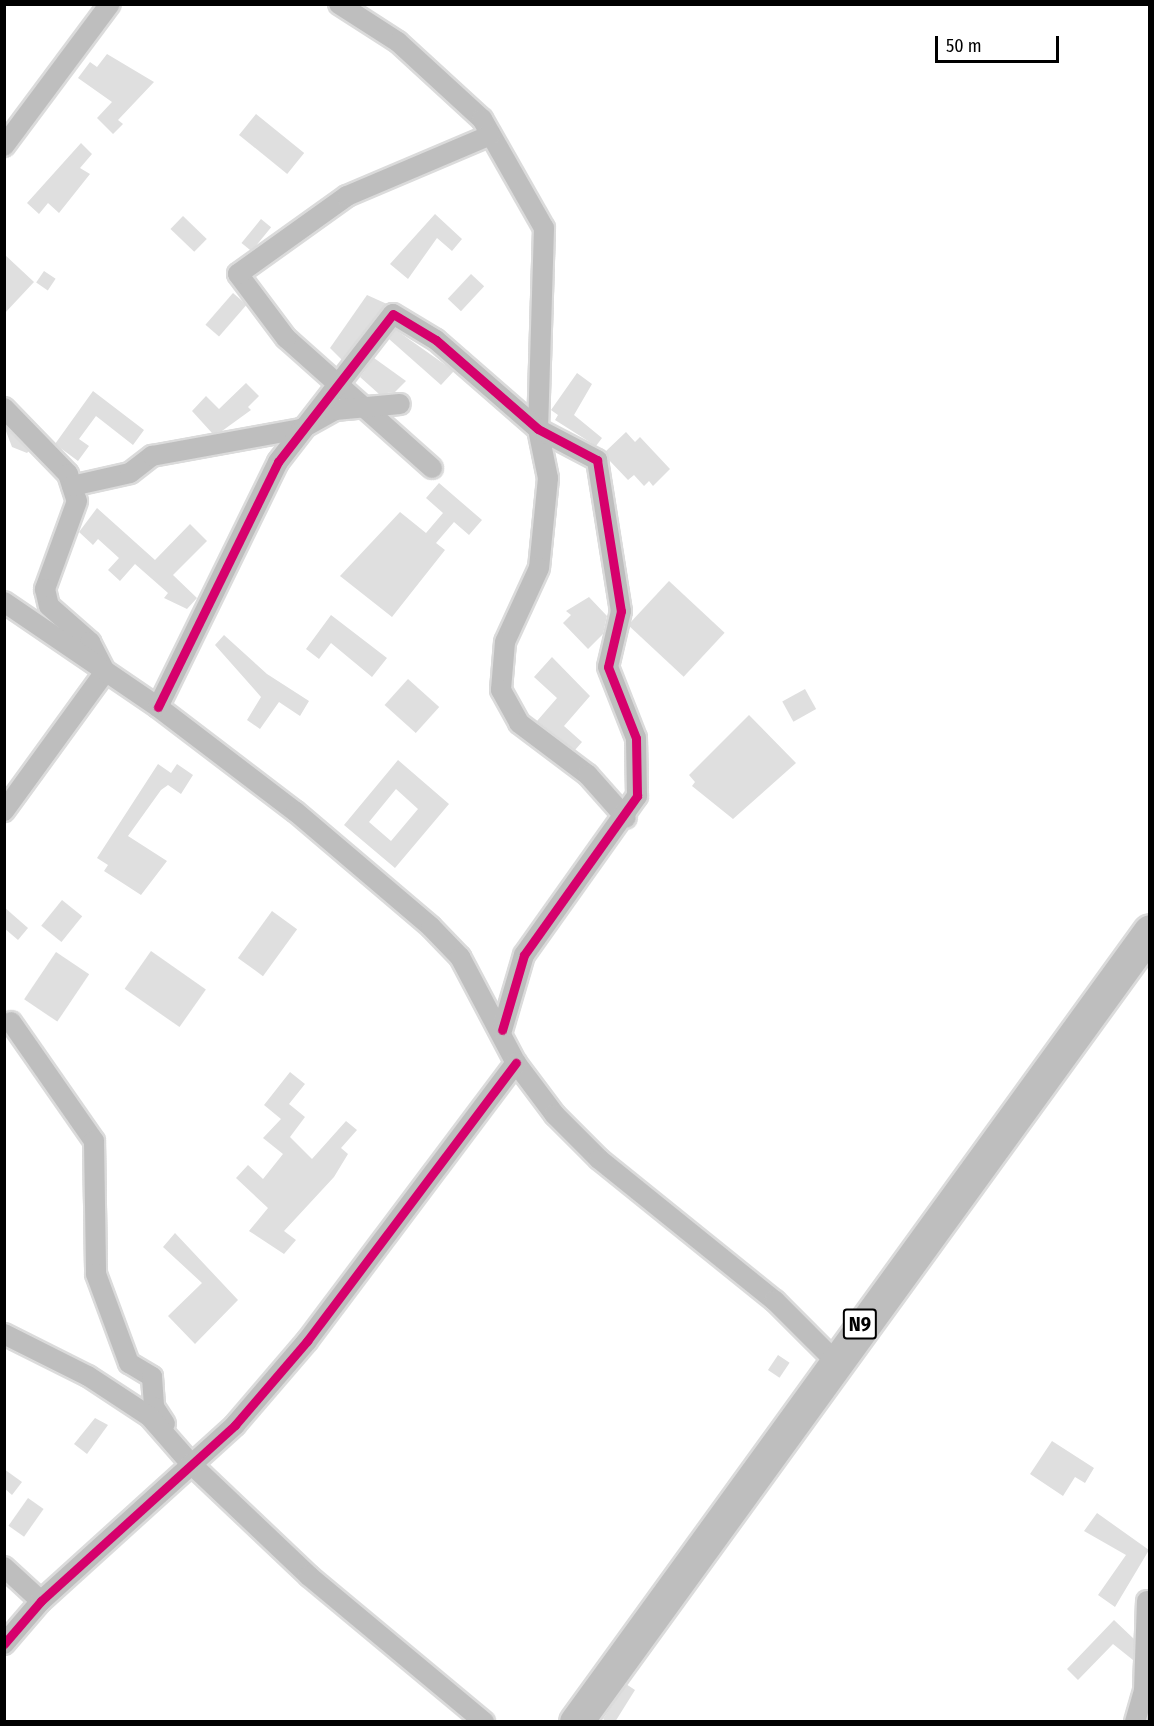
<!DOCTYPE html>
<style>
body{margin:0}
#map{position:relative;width:1154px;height:1726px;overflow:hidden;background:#fff;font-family:"Fira Sans Condensed",sans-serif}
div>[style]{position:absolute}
.building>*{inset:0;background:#dfdfdf;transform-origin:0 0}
.roads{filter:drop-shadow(2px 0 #dbdbdb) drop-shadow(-2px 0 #dbdbdb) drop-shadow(0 2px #dbdbdb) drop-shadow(0 -2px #dbdbdb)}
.minor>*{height:20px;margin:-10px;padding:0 10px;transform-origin:10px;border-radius:10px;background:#bebebe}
.trunk>*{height:33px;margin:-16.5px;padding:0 16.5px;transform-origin:16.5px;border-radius:16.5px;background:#bebebe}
.cycleway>*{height:9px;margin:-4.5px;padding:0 4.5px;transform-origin:4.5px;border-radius:4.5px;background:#d6006c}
span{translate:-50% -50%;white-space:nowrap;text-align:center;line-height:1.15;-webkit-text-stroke:4.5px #fff;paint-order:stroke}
.shield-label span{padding:2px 4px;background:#fff;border:2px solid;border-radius:4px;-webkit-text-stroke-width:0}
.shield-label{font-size:20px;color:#000;font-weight:700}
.frame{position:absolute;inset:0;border:6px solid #000;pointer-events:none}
.scale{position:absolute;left:935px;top:36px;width:124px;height:27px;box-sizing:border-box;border:3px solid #000;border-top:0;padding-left:8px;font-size:18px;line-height:21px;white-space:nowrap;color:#000;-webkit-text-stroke:4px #fff;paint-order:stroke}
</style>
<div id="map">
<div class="building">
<i style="clip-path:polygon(107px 54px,154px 82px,118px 120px,123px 124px,113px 134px,97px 118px,112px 102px,78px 78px,90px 62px,97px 67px)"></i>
<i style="left:256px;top:114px;width:62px;height:27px;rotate:39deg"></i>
<i style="clip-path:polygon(81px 143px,92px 154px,80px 168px,90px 174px,59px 213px,48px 203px,39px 214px,27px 203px)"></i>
<i style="clip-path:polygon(435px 214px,462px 239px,452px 251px,437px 238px,408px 279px,390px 264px)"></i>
<i style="left:183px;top:216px;width:33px;height:18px;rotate:44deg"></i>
<i style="left:261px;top:219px;width:13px;height:31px;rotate:39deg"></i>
<i style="clip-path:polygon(4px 254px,34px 282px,4px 314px)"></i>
<i style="left:44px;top:271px;width:14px;height:14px;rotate:34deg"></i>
<i style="left:471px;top:274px;width:18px;height:34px;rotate:43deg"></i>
<i style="left:233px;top:293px;width:18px;height:42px;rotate:41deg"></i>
<i style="clip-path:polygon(367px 295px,387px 304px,342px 360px,330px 348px)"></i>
<i style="clip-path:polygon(396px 330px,454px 371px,441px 385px,389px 339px)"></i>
<i style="clip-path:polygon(374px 358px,406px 381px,395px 392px,379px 394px,360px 377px)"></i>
<i style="clip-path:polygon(577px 373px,592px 384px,574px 415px,602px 438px,596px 446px,555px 420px,558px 415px,551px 410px)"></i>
<i style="clip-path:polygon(246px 383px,259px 396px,248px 407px,251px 410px,222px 431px,212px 433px,192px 411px,206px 396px,219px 409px)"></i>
<i style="clip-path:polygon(93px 391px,144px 430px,133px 445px,96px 416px,79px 439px,89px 446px,78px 461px,55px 444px)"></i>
<i style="clip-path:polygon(4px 426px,29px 451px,27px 453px,12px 447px)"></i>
<i style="clip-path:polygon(626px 432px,635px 442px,640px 437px,670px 469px,653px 486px,649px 481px,644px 486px,634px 475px,628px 480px,609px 460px,605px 452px)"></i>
<i style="clip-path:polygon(439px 483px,482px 520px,469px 535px,454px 522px,436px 543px,445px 550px,392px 617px,340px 576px,400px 512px,426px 533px,443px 513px,426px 498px)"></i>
<i style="clip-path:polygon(97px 508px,155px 560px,190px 524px,207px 541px,173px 575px,197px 598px,187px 609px,164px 598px,168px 593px,135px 564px,120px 581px,108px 570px,119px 558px,98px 539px,93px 545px,79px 532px)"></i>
<i style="left:669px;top:581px;width:76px;height:60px;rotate:43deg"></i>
<i style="clip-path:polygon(589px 597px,607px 616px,603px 634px,588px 649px,563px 623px,571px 615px,566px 611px)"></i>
<i style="clip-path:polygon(331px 615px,387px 658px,372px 677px,331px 643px,319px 659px,306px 649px)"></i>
<i style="clip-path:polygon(224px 635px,267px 674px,309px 701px,300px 716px,279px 702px,260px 729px,247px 720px,261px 697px,215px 645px)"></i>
<i style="clip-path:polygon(552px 657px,590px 696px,564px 726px,582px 742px,575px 750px,537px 721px,557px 698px,534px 677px)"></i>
<i style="left:408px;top:679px;width:42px;height:35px;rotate:42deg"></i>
<i style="left:805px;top:689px;width:23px;height:26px;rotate:61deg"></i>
<i style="clip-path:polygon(749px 715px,796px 763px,733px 819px,692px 786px,695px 782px,689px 775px)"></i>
<i style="clip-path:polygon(evenodd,398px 760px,449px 804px,395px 868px,344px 825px,398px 760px,396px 789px,418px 809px,391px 841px,369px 822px,396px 789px)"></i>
<i style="clip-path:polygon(158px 764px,171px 773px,177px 764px,193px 775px,181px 794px,168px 785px,161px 790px,128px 836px,167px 861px,141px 895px,104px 871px,108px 865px,97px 858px)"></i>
<i style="left:62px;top:900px;width:26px;height:33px;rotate:39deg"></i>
<i style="clip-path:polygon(4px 907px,28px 928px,18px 940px,4px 928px)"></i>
<i style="left:272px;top:911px;width:31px;height:58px;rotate:36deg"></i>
<i style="left:151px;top:951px;width:67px;height:46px;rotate:35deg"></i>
<i style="left:56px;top:952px;width:40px;height:57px;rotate:34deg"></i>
<i style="clip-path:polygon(290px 1072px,305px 1084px,289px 1104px,305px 1117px,290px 1137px,312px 1159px,346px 1121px,357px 1130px,341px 1148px,348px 1154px,334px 1177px,284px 1231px,296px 1240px,284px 1254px,249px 1231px,268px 1208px,236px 1178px,248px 1165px,263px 1179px,283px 1154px,263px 1138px,281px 1119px,264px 1105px)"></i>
<i style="clip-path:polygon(175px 1233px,238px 1300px,195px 1344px,168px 1316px,202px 1283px,163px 1247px)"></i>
<i style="left:778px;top:1355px;width:14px;height:18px;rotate:34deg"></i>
<i style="clip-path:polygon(95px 1418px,108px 1425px,87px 1454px,74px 1444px)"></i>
<i style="clip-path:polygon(1052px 1441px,1094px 1468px,1085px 1483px,1075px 1477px,1063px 1496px,1030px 1474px)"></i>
<i style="clip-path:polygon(4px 1469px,22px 1482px,12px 1495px,4px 1488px)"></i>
<i style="left:28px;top:1498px;width:19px;height:34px;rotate:35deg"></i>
<i style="clip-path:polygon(1097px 1513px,1149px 1550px,1115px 1607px,1098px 1595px,1126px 1555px,1084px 1531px)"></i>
<i style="clip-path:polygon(1114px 1620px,1134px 1639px,1133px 1660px,1113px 1644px,1078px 1680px,1067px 1669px)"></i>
<i style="clip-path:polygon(626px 1684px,635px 1690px,615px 1722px,607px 1722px,603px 1719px)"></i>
</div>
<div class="roads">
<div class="minor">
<i style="left:339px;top:4px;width:70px;rotate:32.8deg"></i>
<i style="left:398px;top:42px;width:114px;rotate:42.5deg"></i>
<i style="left:482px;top:119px;width:125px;rotate:60.4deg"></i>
<i style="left:544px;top:228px;width:201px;rotate:91.7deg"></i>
<i style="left:538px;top:429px;width:50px;rotate:78.5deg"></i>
<i style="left:548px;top:478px;width:90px;rotate:95.7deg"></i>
<i style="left:539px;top:568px;width:81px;rotate:114.7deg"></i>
<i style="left:505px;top:642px;width:48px;rotate:94.8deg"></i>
<i style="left:501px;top:690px;width:38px;rotate:61deg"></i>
<i style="left:519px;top:723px;width:86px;rotate:37deg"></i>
<i style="left:588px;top:775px;width:57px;rotate:48.5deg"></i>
<i style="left:4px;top:146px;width:177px;rotate:-53.3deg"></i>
<i style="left:4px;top:408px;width:92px;rotate:45.9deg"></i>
<i style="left:68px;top:474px;width:28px;rotate:72deg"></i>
<i style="left:77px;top:501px;width:94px;rotate:110deg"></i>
<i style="left:45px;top:589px;width:17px;rotate:77deg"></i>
<i style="left:49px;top:606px;width:55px;rotate:41.3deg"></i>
<i style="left:90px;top:642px;width:34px;rotate:63deg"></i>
<i style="left:105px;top:672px;width:172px;rotate:126deg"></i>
<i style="left:432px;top:468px;width:195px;rotate:-138.3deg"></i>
<i style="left:286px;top:338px;width:80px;rotate:-126.9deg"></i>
<i style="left:238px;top:274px;width:134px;rotate:-35.6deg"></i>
<i style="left:347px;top:196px;width:156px;rotate:-23deg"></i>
<i style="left:72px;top:486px;width:59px;rotate:-12.6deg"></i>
<i style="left:130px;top:473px;width:28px;rotate:-38deg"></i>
<i style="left:152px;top:456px;width:151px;rotate:-10.3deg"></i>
<i style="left:301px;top:429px;width:39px;rotate:-29deg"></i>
<i style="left:335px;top:410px;width:65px;rotate:-5.3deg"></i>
<i style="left:4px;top:602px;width:186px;rotate:34.3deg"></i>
<i style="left:158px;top:707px;width:173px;rotate:37.3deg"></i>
<i style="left:296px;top:812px;width:177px;rotate:40.4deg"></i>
<i style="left:431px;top:927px;width:42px;rotate:46deg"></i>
<i style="left:460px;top:957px;width:120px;rotate:62.2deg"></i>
<i style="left:516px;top:1063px;width:65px;rotate:53.1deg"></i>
<i style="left:555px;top:1115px;width:62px;rotate:45deg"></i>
<i style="left:599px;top:1159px;width:226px;rotate:38.9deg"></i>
<i style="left:775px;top:1301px;width:83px;rotate:45deg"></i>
<i style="left:158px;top:707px;width:273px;rotate:-63.9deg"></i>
<i style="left:278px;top:462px;width:187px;rotate:-52.2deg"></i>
<i style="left:393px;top:314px;width:50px;rotate:31.2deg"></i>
<i style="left:436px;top:340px;width:135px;rotate:41.1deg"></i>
<i style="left:538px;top:429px;width:67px;rotate:27.7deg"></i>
<i style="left:597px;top:460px;width:153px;rotate:81deg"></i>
<i style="left:621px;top:611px;width:57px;rotate:103.1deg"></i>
<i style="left:608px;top:667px;width:76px;rotate:68.5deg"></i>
<i style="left:636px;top:738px;width:58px;rotate:89deg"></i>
<i style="left:637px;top:796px;width:195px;rotate:125.4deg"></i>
<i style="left:524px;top:955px;width:78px;rotate:106.3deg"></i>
<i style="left:11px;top:1022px;width:145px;rotate:55.1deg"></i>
<i style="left:94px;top:1141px;width:133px;rotate:89.1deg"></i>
<i style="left:96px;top:1274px;width:95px;rotate:69.7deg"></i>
<i style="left:129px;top:1363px;width:27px;rotate:31deg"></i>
<i style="left:152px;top:1377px;width:30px;rotate:86deg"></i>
<i style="left:154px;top:1407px;width:20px;rotate:57deg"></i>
<i style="left:4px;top:1334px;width:94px;rotate:26.6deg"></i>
<i style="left:88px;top:1376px;width:73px;rotate:33.3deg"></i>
<i style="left:149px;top:1416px;width:64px;rotate:48.8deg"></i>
<i style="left:191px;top:1464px;width:163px;rotate:43.5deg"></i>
<i style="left:309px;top:1576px;width:228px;rotate:39.8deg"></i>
<i style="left:4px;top:1567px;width:50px;rotate:42.6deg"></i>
<i style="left:4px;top:1644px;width:57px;rotate:-49.3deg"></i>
<i style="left:41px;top:1601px;width:262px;rotate:-42.2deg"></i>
<i style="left:235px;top:1425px;width:111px;rotate:-49.4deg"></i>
<i style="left:307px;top:1341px;width:348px;rotate:-53.1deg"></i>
<i style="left:1135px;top:1722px;width:32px;rotate:-74deg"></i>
<i style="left:1144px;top:1691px;width:90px;rotate:-88.1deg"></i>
</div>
<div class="trunk">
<i style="left:576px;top:1722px;width:977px;rotate:-54.03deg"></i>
</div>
</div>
<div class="cycleway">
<i style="left:158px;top:707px;width:273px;rotate:-63.9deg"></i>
<i style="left:278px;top:462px;width:187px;rotate:-52.2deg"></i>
<i style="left:393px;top:314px;width:50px;rotate:31.2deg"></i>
<i style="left:436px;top:340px;width:135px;rotate:41.1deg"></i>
<i style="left:538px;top:429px;width:67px;rotate:27.7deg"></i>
<i style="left:597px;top:460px;width:153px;rotate:81deg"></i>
<i style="left:621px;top:611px;width:57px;rotate:103.1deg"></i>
<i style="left:608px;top:667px;width:76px;rotate:68.5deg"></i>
<i style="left:636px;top:738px;width:58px;rotate:89deg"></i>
<i style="left:637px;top:796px;width:195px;rotate:125.4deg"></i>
<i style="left:524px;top:955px;width:78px;rotate:106.3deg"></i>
<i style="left:4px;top:1644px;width:57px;rotate:-49.3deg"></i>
<i style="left:41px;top:1601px;width:262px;rotate:-42.2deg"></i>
<i style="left:235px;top:1425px;width:111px;rotate:-49.4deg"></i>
<i style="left:307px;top:1341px;width:348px;rotate:-53.1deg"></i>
</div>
<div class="shield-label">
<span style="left:860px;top:1324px">N9</span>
</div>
<div class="frame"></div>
<div class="scale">50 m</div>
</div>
